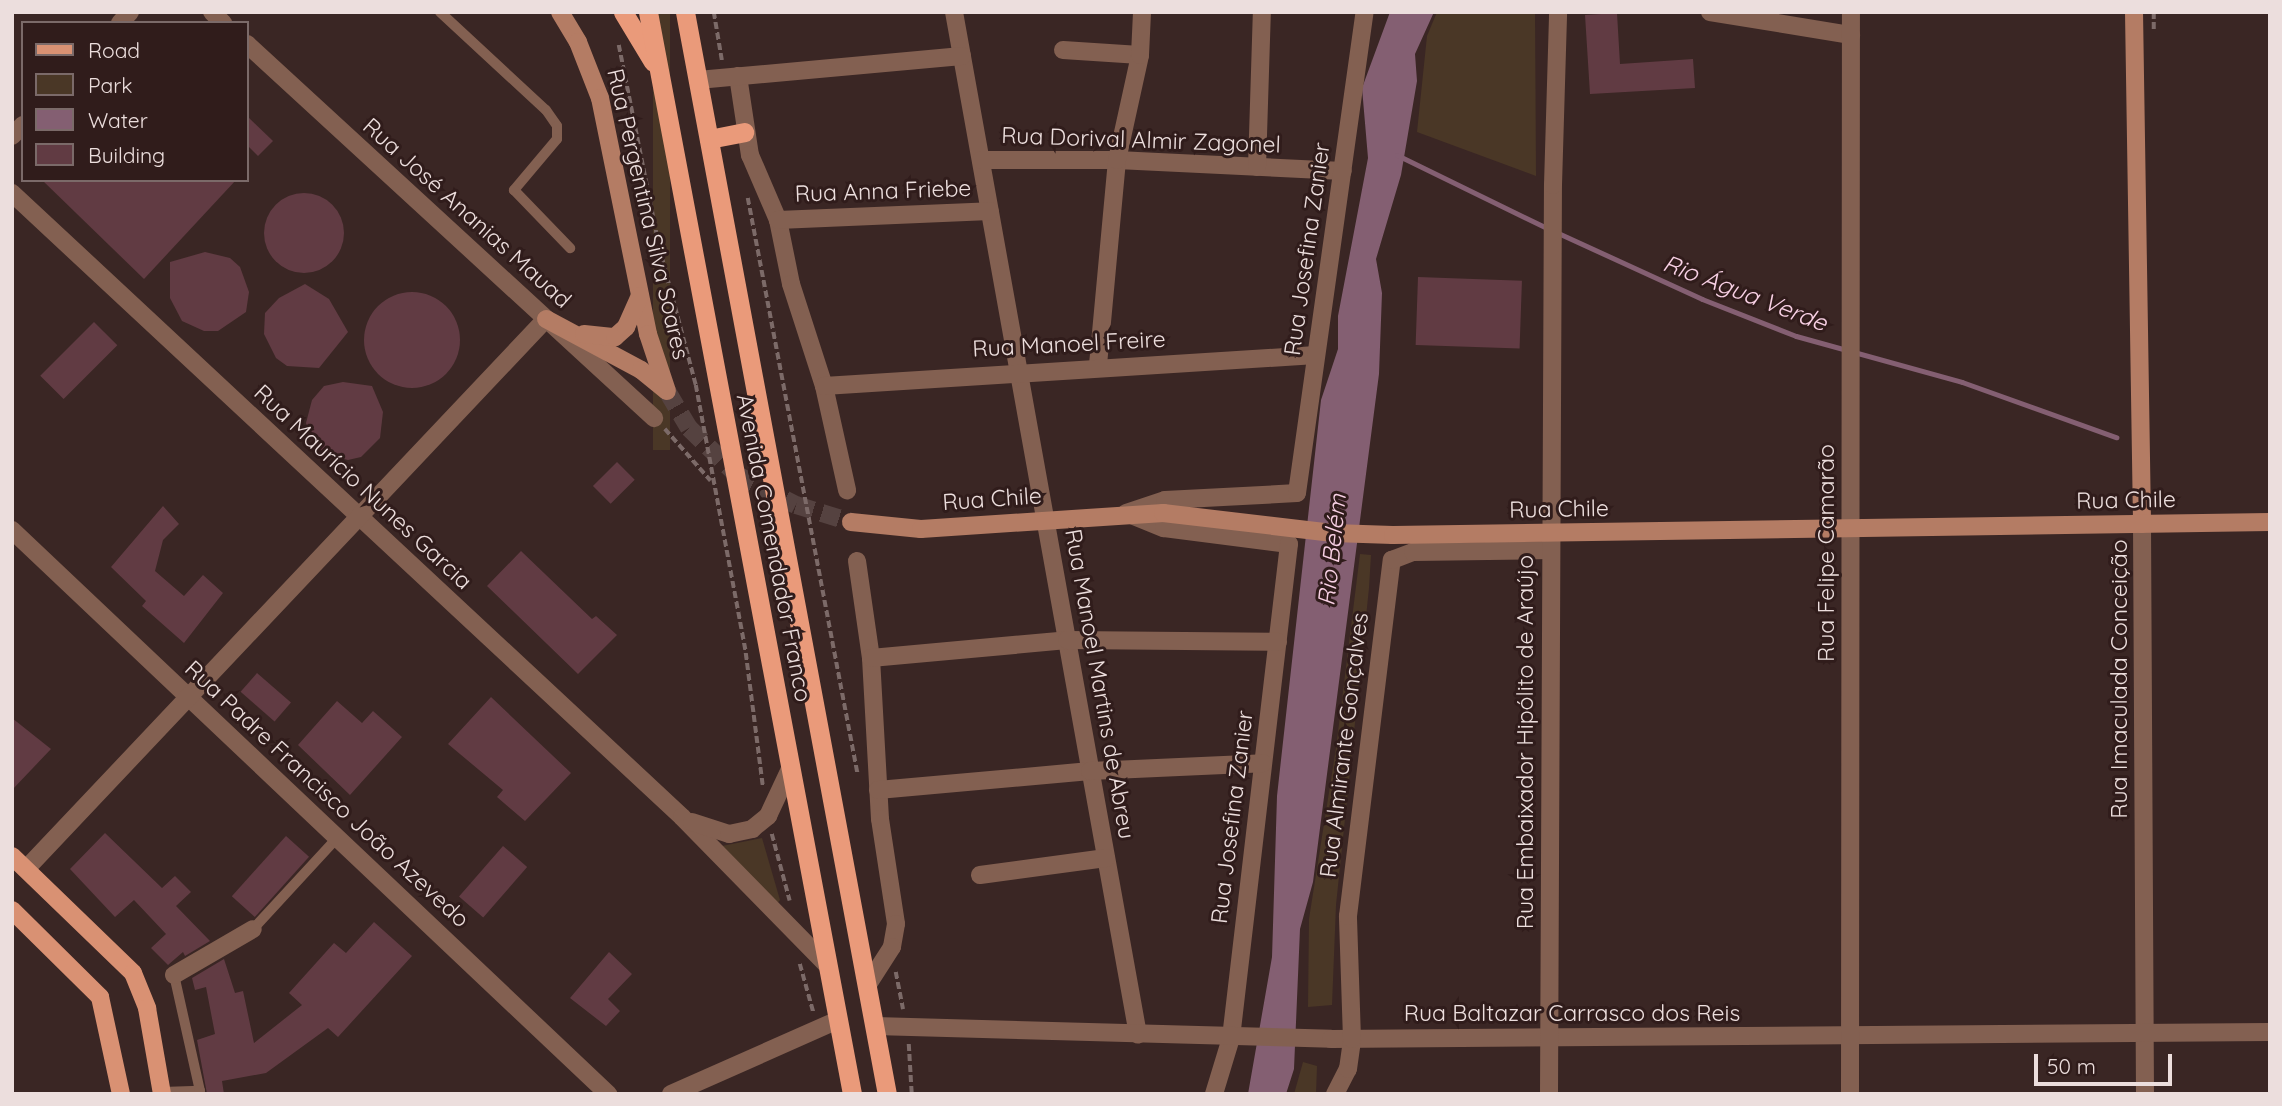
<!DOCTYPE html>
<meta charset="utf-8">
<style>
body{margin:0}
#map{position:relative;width:2282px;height:1106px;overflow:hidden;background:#3a2624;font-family:Quicksand,sans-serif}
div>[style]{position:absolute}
.green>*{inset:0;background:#4a3726;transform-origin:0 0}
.water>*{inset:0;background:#845f72}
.stream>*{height:5px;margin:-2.5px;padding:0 2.5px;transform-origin:2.5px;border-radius:2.5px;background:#845f72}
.building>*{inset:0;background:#613b43;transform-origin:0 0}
.round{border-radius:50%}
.secondary-tunnel>*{height:18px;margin-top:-9px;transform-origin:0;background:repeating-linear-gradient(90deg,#554240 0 18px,transparent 0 27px)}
.path>*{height:3.5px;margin-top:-1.75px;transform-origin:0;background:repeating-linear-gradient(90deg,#7c6a68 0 7px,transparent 0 10.5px)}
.service>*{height:10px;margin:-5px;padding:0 5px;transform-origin:5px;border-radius:5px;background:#836051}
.minor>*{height:18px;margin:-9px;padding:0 9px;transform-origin:9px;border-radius:9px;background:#836051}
.secondary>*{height:18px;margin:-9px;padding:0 9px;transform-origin:9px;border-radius:9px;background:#b47c64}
.primary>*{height:18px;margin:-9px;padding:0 9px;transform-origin:9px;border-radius:9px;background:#d99173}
.trunk>*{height:19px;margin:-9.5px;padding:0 9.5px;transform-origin:9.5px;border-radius:9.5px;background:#ea9a7a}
span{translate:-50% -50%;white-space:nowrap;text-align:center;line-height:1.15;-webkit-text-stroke:6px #301c1b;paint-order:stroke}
.street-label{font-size:23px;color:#ecdedd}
.water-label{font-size:24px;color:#f9d1e5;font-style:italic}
.frame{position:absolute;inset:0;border:14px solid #ecdedd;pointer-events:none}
.legend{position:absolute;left:21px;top:21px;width:228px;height:161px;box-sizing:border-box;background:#301c1b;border:2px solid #7b6a69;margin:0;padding:9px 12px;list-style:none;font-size:21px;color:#ecdedd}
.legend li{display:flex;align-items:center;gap:14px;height:35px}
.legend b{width:35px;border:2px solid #7b6a69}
.scale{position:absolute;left:2034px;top:1054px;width:138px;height:32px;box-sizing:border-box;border:4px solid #ecdedd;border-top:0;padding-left:9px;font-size:21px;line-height:24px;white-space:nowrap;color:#ecdedd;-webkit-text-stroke:5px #301c1b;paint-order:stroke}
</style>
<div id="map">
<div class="green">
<i style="left:653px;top:12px;width:17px;height:438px"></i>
<i style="clip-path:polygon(1437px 12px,1535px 12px,1536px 176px,1417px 132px,1427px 36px)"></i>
<i style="clip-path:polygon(1360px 554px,1371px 555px,1369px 588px,1336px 905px,1332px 1005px,1308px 1007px,1309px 919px,1336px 748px)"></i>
<i style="clip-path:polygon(762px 838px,780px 900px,776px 905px,717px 847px)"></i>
<i style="clip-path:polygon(1303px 1062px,1317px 1066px,1316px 1094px,1294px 1094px)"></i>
</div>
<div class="water">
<i style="clip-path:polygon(1390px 12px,1434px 12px,1415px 54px,1417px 81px,1401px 175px,1376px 259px,1382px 293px,1379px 374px,1313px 882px,1300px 929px,1294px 1069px,1286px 1094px,1248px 1094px,1272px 957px,1277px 796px,1321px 400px,1338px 349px,1338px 316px,1368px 158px,1362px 88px)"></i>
</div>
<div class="stream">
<i style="left:1397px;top:155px;width:169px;rotate:26deg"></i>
<i style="left:1558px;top:233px;width:158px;rotate:24.6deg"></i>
<i style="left:1702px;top:299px;width:101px;rotate:21.5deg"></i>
<i style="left:1796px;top:336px;width:172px;rotate:15.5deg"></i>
<i style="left:1962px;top:382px;width:164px;rotate:19.7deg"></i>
</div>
<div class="building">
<i style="clip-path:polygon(1617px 13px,1620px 64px,1693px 59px,1695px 88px,1590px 94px,1585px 15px)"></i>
<i style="clip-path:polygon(247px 116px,273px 141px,258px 156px,247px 145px)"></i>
<i style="clip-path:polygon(42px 180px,236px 180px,144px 279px)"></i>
<i class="round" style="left:264px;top:193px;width:80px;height:80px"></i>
<i style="clip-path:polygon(205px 252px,230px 258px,240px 267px,249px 292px,246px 312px,218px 331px,204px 331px,182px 321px,170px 298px,170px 262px)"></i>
<i style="left:1418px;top:277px;width:104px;height:68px;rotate:2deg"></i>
<i style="clip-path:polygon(305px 284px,329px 299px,348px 332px,319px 368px,287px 366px,276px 358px,264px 334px,265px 313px,279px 298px)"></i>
<i class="round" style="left:364px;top:292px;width:96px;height:96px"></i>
<i style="left:94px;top:322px;width:33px;height:76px;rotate:45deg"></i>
<i style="clip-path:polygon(343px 382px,372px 386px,383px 412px,380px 438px,361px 457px,348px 460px,324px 454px,309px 436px,306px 423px,312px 400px,324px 386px)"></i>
<i style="left:617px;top:462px;width:25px;height:34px;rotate:45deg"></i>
<i style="clip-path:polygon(163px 506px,179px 524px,163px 540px,155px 571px,184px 596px,203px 575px,223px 593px,184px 643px,142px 606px,146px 601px,111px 567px)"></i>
<i style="clip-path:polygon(521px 551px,592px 619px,596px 616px,617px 635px,578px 674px,487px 586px)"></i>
<i style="left:257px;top:673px;width:45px;height:25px;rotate:41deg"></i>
<i style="clip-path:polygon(491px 697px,571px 773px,525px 821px,497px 797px,503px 790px,448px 744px)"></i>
<i style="clip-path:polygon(337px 701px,362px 723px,373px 711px,402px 737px,350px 795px,298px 745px)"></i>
<i style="clip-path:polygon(12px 718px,51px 749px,12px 790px)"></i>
<i style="clip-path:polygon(105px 833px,162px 888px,175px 876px,191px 892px,176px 906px,210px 941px,185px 956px,183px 952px,168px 965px,151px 948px,166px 934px,134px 900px,115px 917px,70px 869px)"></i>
<i style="left:286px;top:836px;width:31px;height:81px;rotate:42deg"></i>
<i style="left:503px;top:846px;width:32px;height:67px;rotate:41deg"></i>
<i style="clip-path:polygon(374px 922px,412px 956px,338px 1037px,328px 1028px,266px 1073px,222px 1081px,224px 1094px,207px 1094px,197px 1040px,215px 1034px,206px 987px,195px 990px,192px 978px,224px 959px,235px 993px,243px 991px,254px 1043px,302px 1005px,289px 993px,334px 943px,346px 953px)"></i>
<i style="clip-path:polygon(609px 952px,632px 974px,608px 999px,620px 1011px,606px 1026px,570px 998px)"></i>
</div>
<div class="secondary-tunnel">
<i style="left:667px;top:391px;width:43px;rotate:59.3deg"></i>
<i style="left:689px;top:428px;width:67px;rotate:44.4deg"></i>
<i style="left:737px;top:475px;width:66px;rotate:27deg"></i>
<i style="left:796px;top:505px;width:58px;rotate:17.2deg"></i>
</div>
<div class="path">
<i style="left:714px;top:12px;width:49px;rotate:80.5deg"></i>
<i style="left:2154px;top:12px;width:19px;rotate:90deg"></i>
<i style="left:619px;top:45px;width:205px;rotate:78.7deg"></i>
<i style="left:659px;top:246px;width:144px;rotate:75.1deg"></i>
<i style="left:696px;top:385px;width:273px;rotate:79.4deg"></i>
<i style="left:746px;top:653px;width:134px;rotate:82.7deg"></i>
<i style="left:748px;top:198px;width:587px;rotate:79.21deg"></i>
<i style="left:665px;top:429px;width:69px;rotate:48.5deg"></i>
<i style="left:772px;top:834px;width:69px;rotate:75deg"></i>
<i style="left:800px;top:964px;width:52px;rotate:74.4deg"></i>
<i style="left:896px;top:972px;width:38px;rotate:79deg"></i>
<i style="left:909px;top:1044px;width:50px;rotate:86.6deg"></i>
</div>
<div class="service">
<i style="left:440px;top:12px;width:144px;rotate:42.8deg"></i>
<i style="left:546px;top:110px;width:19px;rotate:55deg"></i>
<i style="left:557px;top:126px;width:13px;rotate:90deg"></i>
<i style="left:557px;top:139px;width:67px;rotate:130.1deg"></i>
<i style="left:514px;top:190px;width:81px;rotate:46deg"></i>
<i style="left:253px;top:929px;width:124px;rotate:-47.3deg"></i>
<i style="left:162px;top:1092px;width:38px;rotate:-2deg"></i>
<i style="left:200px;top:1091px;width:119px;rotate:-102.6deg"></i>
</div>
<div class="minor">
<i style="left:212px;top:12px;width:16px;rotate:45deg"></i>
<i style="left:954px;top:12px;width:1039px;rotate:79.8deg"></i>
<i style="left:1710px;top:12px;width:143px;rotate:9.3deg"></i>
<i style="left:120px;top:23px;width:15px;rotate:-48deg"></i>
<i style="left:247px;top:44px;width:553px;rotate:42.58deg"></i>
<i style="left:1063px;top:50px;width:77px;rotate:3.7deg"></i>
<i style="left:738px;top:76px;width:80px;rotate:81.4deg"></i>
<i style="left:750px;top:155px;width:71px;rotate:66.7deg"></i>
<i style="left:778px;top:220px;width:65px;rotate:78.5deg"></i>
<i style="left:791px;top:284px;width:107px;rotate:72.1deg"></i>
<i style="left:824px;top:386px;width:107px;rotate:77.5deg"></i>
<i style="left:698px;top:80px;width:265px;rotate:-5.2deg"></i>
<i style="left:12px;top:136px;width:16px;rotate:-45deg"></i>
<i style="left:981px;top:160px;width:136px"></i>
<i style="left:1117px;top:160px;width:226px;rotate:2.8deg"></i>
<i style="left:1257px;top:167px;width:155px;rotate:-88.2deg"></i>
<i style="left:12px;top:193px;width:916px;rotate:42.96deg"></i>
<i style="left:682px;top:817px;width:209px;rotate:45.6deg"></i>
<i style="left:778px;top:220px;width:212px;rotate:-2.4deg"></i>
<i style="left:1098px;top:365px;width:206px;rotate:-84.7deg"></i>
<i style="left:1117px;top:160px;width:107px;rotate:-77.6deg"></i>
<i style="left:1140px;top:55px;width:43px;rotate:-87.3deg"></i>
<i style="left:824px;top:386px;width:493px;rotate:-3.6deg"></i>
<i style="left:1126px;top:513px;width:41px;rotate:-18.4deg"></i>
<i style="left:1165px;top:500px;width:132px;rotate:-3deg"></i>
<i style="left:1297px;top:493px;width:486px;rotate:-82deg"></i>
<i style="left:1131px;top:515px;width:35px;rotate:22deg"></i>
<i style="left:1164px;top:528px;width:126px;rotate:7.3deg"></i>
<i style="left:1289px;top:544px;width:497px;rotate:96.7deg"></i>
<i style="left:1231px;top:1038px;width:59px;rotate:106.9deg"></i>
<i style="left:2142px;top:524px;width:570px;rotate:89.7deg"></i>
<i style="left:12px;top:530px;width:821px;rotate:43.42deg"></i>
<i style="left:857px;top:561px;width:98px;rotate:81.8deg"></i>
<i style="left:871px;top:658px;width:161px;rotate:86.8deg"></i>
<i style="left:880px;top:819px;width:106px;rotate:81.3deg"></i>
<i style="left:896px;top:924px;width:23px;rotate:100deg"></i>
<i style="left:892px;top:947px;width:46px;rotate:122.7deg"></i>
<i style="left:871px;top:658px;width:197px;rotate:-5.2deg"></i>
<i style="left:1067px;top:640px;width:211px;rotate:0.5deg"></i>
<i style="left:878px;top:790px;width:213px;rotate:-5.1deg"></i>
<i style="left:1090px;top:771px;width:173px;rotate:-2.6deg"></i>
<i style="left:692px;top:822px;width:39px;rotate:18deg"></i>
<i style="left:729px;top:834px;width:24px;rotate:-12deg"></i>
<i style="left:752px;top:829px;width:21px;rotate:-39deg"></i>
<i style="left:768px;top:816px;width:52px;rotate:-64.9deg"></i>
<i style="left:26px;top:869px;width:757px;rotate:-46.61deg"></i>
<i style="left:980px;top:875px;width:127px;rotate:-7.7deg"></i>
<i style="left:174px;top:975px;width:91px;rotate:-30.2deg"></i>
<i style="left:875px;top:1026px;width:456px;rotate:1.6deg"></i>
<i style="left:1331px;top:1039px;width:939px;rotate:-0.43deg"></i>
<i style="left:671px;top:1094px;width:183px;rotate:-23.9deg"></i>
<i style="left:1335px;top:1094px;width:28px;rotate:-63deg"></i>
<i style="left:1348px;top:1069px;width:30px;rotate:-82deg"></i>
<i style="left:1352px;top:1039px;width:123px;rotate:-91.9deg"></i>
<i style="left:1348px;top:916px;width:359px;rotate:-83deg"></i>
<i style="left:1392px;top:560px;width:22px;rotate:-21deg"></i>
<i style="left:1413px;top:552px;width:138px;rotate:-0.8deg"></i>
<i style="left:1549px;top:1094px;width:909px;rotate:-89.75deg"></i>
<i style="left:1553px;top:185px;width:173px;rotate:-88.3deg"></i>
<i style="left:1850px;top:1094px;width:1082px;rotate:-89.95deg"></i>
</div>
<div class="secondary">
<i style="left:560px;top:12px;width:35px;rotate:59deg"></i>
<i style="left:578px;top:42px;width:60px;rotate:68.6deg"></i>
<i style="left:600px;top:98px;width:241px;rotate:78.5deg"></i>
<i style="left:648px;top:334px;width:60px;rotate:71.6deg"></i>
<i style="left:2134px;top:12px;width:512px;rotate:89.1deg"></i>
<i style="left:546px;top:319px;width:108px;rotate:28.2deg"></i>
<i style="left:641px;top:370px;width:32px;rotate:39deg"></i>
<i style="left:584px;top:334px;width:31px;rotate:6deg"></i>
<i style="left:615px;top:337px;width:15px;rotate:-42deg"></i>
<i style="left:626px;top:327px;width:34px;rotate:-66deg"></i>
<i style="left:851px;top:522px;width:70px;rotate:5.7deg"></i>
<i style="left:921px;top:529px;width:243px;rotate:-3.8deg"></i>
<i style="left:1163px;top:513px;width:171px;rotate:6.7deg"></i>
<i style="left:1333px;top:533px;width:60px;rotate:1.9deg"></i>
<i style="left:1393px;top:535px;width:877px;rotate:-0.85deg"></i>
</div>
<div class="primary">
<i style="left:12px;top:856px;width:168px;rotate:44deg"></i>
<i style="left:133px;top:973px;width:38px;rotate:68deg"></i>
<i style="left:147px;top:1008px;width:87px;rotate:80.1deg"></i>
<i style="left:12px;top:910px;width:124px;rotate:44.7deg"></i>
<i style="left:100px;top:997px;width:99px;rotate:77.8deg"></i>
</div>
<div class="trunk">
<i style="left:623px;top:12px;width:58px;rotate:59deg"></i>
<i style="left:648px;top:12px;width:1101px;rotate:79.32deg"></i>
<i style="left:685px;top:12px;width:1101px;rotate:79.43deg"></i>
<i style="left:709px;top:139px;width:36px;rotate:-11deg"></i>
</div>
<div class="street-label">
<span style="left:1141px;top:140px;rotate:2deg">Rua Dorival Almir Zagonel</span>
<span style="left:883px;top:191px;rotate:-2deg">Rua Anna Friebe</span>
<span style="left:467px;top:213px;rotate:42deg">Rua José Ananias Mauad</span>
<span style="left:648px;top:214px;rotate:77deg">Rua Pergentina Silva Soares</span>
<span style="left:1307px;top:249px;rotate:-82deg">Rua Josefina Zanier</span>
<span style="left:1069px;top:344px;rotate:-3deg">Rua Manoel Freire</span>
<span style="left:363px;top:487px;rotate:43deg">Rua Maurício Nunes Garcia</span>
<span style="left:992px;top:499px;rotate:-4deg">Rua Chile</span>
<span style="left:2126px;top:500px;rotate:-1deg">Rua Chile</span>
<span style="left:1559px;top:509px;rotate:-1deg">Rua Chile</span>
<span style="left:774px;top:548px;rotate:79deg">Avenida Comendador Franco</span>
<span style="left:1826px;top:553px;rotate:-90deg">Rua Felipe Camarão</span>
<span style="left:2119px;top:679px;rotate:-90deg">Rua Imaculada Conceição</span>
<span style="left:1100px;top:684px;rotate:80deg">Rua Manoel Martins de Abreu</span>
<span style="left:1525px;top:742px;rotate:-90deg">Rua Embaixador Hipólito de Araújo</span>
<span style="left:1344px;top:745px;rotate:-83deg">Rua Almirante Gonçalves</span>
<span style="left:327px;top:794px;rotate:43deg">Rua Padre Francisco João Azevedo</span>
<span style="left:1232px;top:817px;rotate:-83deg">Rua Josefina Zanier</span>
<span style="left:1572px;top:1013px">Rua Baltazar Carrasco dos Reis</span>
</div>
<div class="water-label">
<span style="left:1745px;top:293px;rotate:21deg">Rio Água Verde</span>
<span style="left:1332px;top:550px;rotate:-84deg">Rio Belém</span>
</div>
<div class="frame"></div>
<ul class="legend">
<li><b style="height:9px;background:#d99173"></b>Road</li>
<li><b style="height:19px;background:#4a3726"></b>Park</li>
<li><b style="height:19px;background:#845f72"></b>Water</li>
<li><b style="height:19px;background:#613b43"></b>Building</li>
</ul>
<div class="scale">50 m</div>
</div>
